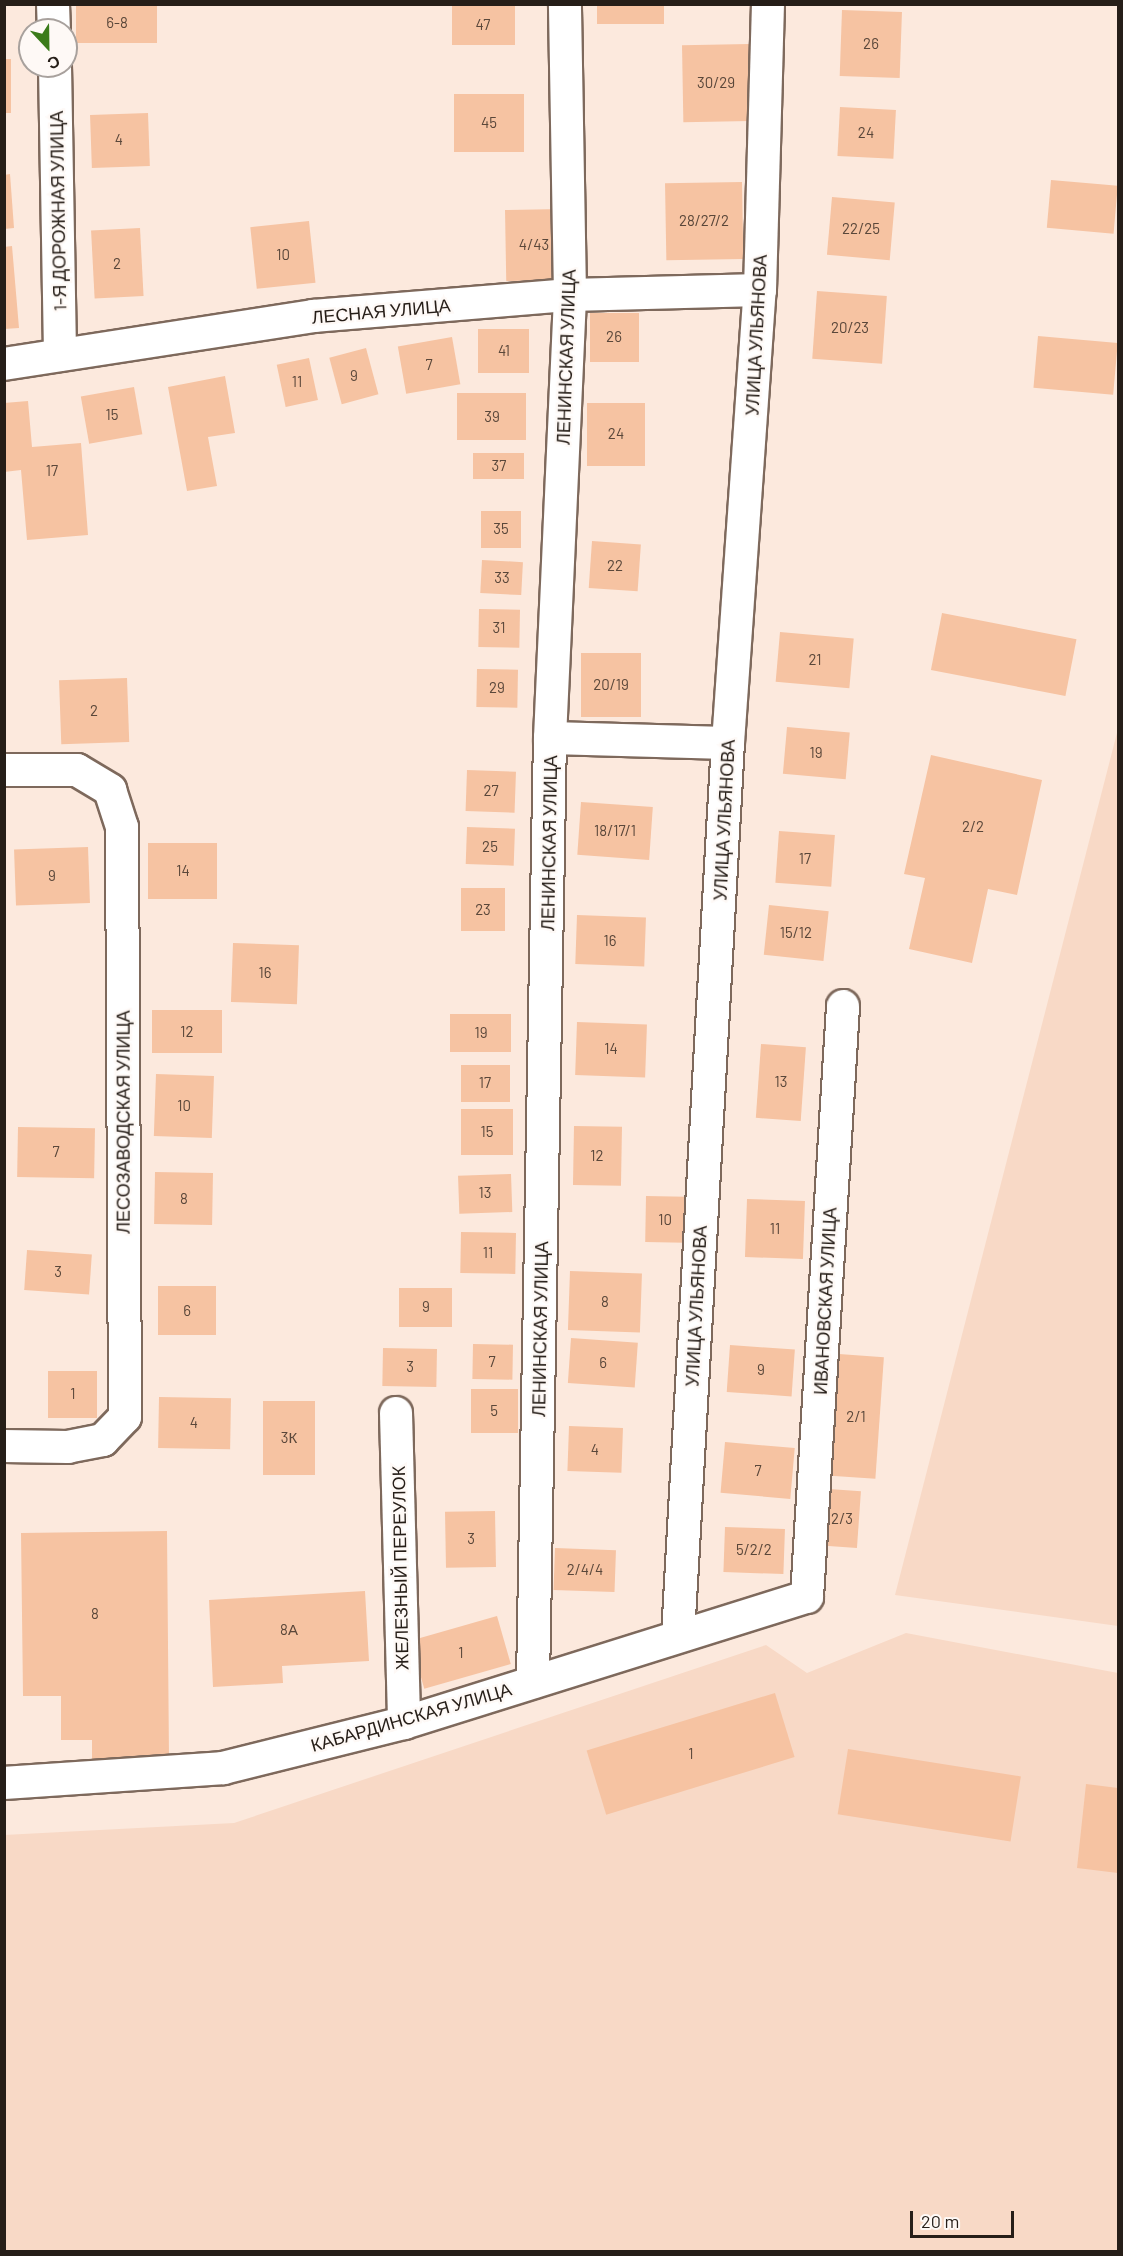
<!DOCTYPE html>
<meta charset="utf-8">
<style>
body{margin:0}
#map{position:relative;width:1123px;height:2256px;overflow:hidden;background:#fce9dd;font-family:Barlow,sans-serif}
div>[style]{position:absolute}
.built>*{inset:0;background:#f8d9c6}
.building>*{inset:0;background:#f6c3a2;transform-origin:0 0}
.roads{filter:drop-shadow(2px 0 #7e695c) drop-shadow(-2px 0 #7e695c) drop-shadow(0 2px #7e695c) drop-shadow(0 -2px #7e695c)}
.street>*{height:32px;margin:-16px;padding:0 16px;transform-origin:16px;border-radius:16px;background:#fff}
span{translate:-50% -50%;white-space:nowrap;text-align:center;line-height:1.15;-webkit-text-stroke:4.5px #fef9f6;paint-order:stroke}
.number-label{font-size:15px;color:#5a473a}
.number-label span{-webkit-text-stroke-width:0}
.street-label{font-size:18px;color:#261e18}
.frame{position:absolute;inset:0;border:6px solid #261e18;pointer-events:none}
.north{position:absolute;left:18px;top:18px;width:60px;height:60px;box-sizing:border-box;background:#fef9f6;border:2px solid #a8a19d;border-radius:50%;rotate:158deg;font-size:16px;font-weight:700;line-height:24px;text-align:center;color:#261e18}
.north::after{content:'';display:block;margin:auto;width:21px;height:27px;background:#3b7b1a;clip-path:polygon(50% 0,100% 100%,50% 72%,0 100%)}
.scale{position:absolute;left:910px;top:2211px;width:104px;height:27px;box-sizing:border-box;border:3px solid #261e18;border-top:0;padding-left:8px;font-size:18px;line-height:21px;white-space:nowrap;color:#261e18;-webkit-text-stroke:4px #fef9f6;paint-order:stroke}
</style>
<div id="map">
<div class="built">
<i style="clip-path:polygon(1118px 729px,1118px 1626px,895px 1595px)"></i>
<i style="clip-path:polygon(906px 1633px,1118px 1673px,1118px 2251px,5px 2251px,4px 1835px,234px 1823px,766px 1645px,807px 1673px)"></i>
</div>
<div class="building">
<i style="left:76px;top:4px;width:81px;height:39px"></i>
<i style="left:452px;top:4px;width:63px;height:41px"></i>
<i style="left:597px;top:4px;width:67px;height:20px"></i>
<i style="left:842px;top:10px;width:60px;height:66px;rotate:2deg"></i>
<i style="left:749px;top:44px;width:77px;height:67px;rotate:89deg"></i>
<i style="left:4px;top:59px;width:7px;height:54px"></i>
<i style="left:454px;top:94px;width:70px;height:58px"></i>
<i style="left:840px;top:107px;width:56px;height:49px;rotate:3deg"></i>
<i style="left:148px;top:113px;width:53px;height:58px;rotate:88deg"></i>
<i style="clip-path:polygon(10px 174px,14px 228px,4px 229px,4px 175px)"></i>
<i style="left:1051px;top:180px;width:67px;height:48px;rotate:5deg"></i>
<i style="left:742px;top:182px;width:77px;height:77px;rotate:89deg"></i>
<i style="left:832px;top:197px;width:63px;height:58px;rotate:5deg"></i>
<i style="left:562px;top:209px;width:71px;height:57px;rotate:89deg"></i>
<i style="left:309px;top:221px;width:62px;height:59px;rotate:84deg"></i>
<i style="left:140px;top:228px;width:68px;height:49px;rotate:87deg"></i>
<i style="clip-path:polygon(12px 246px,19px 328px,4px 329px,4px 247px)"></i>
<i style="left:817px;top:291px;width:70px;height:68px;rotate:4deg"></i>
<i style="left:590px;top:313px;width:49px;height:49px"></i>
<i style="left:478px;top:329px;width:51px;height:44px"></i>
<i style="left:1038px;top:336px;width:80px;height:52px;rotate:5deg"></i>
<i style="left:452px;top:337px;width:48px;height:55px;rotate:80deg"></i>
<i style="left:366px;top:348px;width:48px;height:38px;rotate:75deg"></i>
<i style="left:309px;top:358px;width:43px;height:33px;rotate:78deg"></i>
<i style="clip-path:polygon(225px 376px,235px 433px,208px 437px,217px 486px,187px 491px,168px 387px)"></i>
<i style="left:134px;top:387px;width:48px;height:54px;rotate:80deg"></i>
<i style="left:457px;top:393px;width:69px;height:47px"></i>
<i style="clip-path:polygon(28px 401px,32px 447px,81px 443px,88px 535px,27px 540px,21px 470px,4px 472px,4px 403px)"></i>
<i style="left:587px;top:403px;width:58px;height:63px"></i>
<i style="left:473px;top:453px;width:51px;height:26px"></i>
<i style="left:481px;top:511px;width:40px;height:37px"></i>
<i style="left:592px;top:541px;width:49px;height:47px;rotate:4deg"></i>
<i style="left:482px;top:560px;width:41px;height:33px;rotate:3deg"></i>
<i style="left:479px;top:609px;width:41px;height:38px;rotate:1deg"></i>
<i style="left:942px;top:613px;width:137px;height:58px;rotate:11deg"></i>
<i style="left:780px;top:632px;width:74px;height:50px;rotate:5deg"></i>
<i style="left:581px;top:653px;width:60px;height:64px"></i>
<i style="left:477px;top:669px;width:41px;height:38px;rotate:1deg"></i>
<i style="left:127px;top:678px;width:64px;height:68px;rotate:88deg"></i>
<i style="left:787px;top:727px;width:63px;height:47px;rotate:5deg"></i>
<i style="clip-path:polygon(931px 755px,1042px 780px,1017px 895px,988px 889px,972px 963px,909px 949px,925px 878px,904px 874px)"></i>
<i style="left:467px;top:770px;width:49px;height:41px;rotate:2deg"></i>
<i style="left:581px;top:802px;width:72px;height:53px;rotate:4deg"></i>
<i style="left:467px;top:827px;width:48px;height:37px;rotate:2deg"></i>
<i style="left:779px;top:831px;width:56px;height:52px;rotate:4deg"></i>
<i style="left:148px;top:843px;width:69px;height:56px"></i>
<i style="left:88px;top:847px;width:56px;height:74px;rotate:88deg"></i>
<i style="left:461px;top:888px;width:44px;height:43px"></i>
<i style="left:769px;top:905px;width:60px;height:50px;rotate:6deg"></i>
<i style="left:577px;top:915px;width:69px;height:49px;rotate:2deg"></i>
<i style="left:233px;top:943px;width:66px;height:59px;rotate:2deg"></i>
<i style="left:152px;top:1010px;width:70px;height:43px"></i>
<i style="left:450px;top:1014px;width:61px;height:38px"></i>
<i style="left:577px;top:1022px;width:70px;height:53px;rotate:2deg"></i>
<i style="left:761px;top:1044px;width:45px;height:74px;rotate:4deg"></i>
<i style="left:461px;top:1065px;width:49px;height:37px"></i>
<i style="left:156px;top:1074px;width:58px;height:62px;rotate:2deg"></i>
<i style="left:461px;top:1109px;width:52px;height:46px"></i>
<i style="left:574px;top:1126px;width:48px;height:59px;rotate:1deg"></i>
<i style="left:18px;top:1127px;width:77px;height:50px;rotate:1deg"></i>
<i style="left:155px;top:1172px;width:58px;height:52px;rotate:1deg"></i>
<i style="left:511px;top:1174px;width:38px;height:53px;rotate:88deg"></i>
<i style="left:646px;top:1196px;width:40px;height:46px;rotate:1deg"></i>
<i style="left:747px;top:1199px;width:58px;height:58px;rotate:2deg"></i>
<i style="left:461px;top:1232px;width:55px;height:41px;rotate:1deg"></i>
<i style="left:27px;top:1250px;width:65px;height:40px;rotate:4deg"></i>
<i style="left:570px;top:1271px;width:72px;height:59px;rotate:2deg"></i>
<i style="left:158px;top:1286px;width:58px;height:49px"></i>
<i style="left:399px;top:1288px;width:53px;height:39px"></i>
<i style="left:571px;top:1338px;width:67px;height:45px;rotate:4deg"></i>
<i style="left:473px;top:1344px;width:40px;height:35px;rotate:1deg"></i>
<i style="left:730px;top:1345px;width:65px;height:47px;rotate:4deg"></i>
<i style="left:383px;top:1348px;width:54px;height:38px;rotate:1deg"></i>
<i style="left:839px;top:1354px;width:45px;height:122px;rotate:4deg"></i>
<i style="left:48px;top:1371px;width:49px;height:47px"></i>
<i style="left:471px;top:1389px;width:47px;height:44px"></i>
<i style="left:159px;top:1397px;width:72px;height:51px;rotate:1deg"></i>
<i style="left:263px;top:1401px;width:52px;height:74px"></i>
<i style="left:569px;top:1426px;width:54px;height:45px;rotate:2deg"></i>
<i style="left:725px;top:1442px;width:70px;height:51px;rotate:5deg"></i>
<i style="left:829px;top:1489px;width:32px;height:57px;rotate:4deg"></i>
<i style="left:495px;top:1511px;width:56px;height:50px;rotate:89deg"></i>
<i style="left:725px;top:1527px;width:60px;height:45px;rotate:2deg"></i>
<i style="clip-path:polygon(167px 1531px,169px 1758px,92px 1759px,92px 1740px,61px 1740px,61px 1696px,23px 1696px,21px 1533px)"></i>
<i style="left:555px;top:1548px;width:61px;height:42px;rotate:2deg"></i>
<i style="clip-path:polygon(365px 1591px,369px 1661px,282px 1666px,283px 1683px,213px 1687px,209px 1600px)"></i>
<i style="left:497px;top:1616px;width:50px;height:90px;rotate:74deg"></i>
<i style="left:775px;top:1693px;width:67px;height:197px;rotate:73deg"></i>
<i style="left:848px;top:1749px;width:175px;height:66px;rotate:9deg"></i>
<i style="clip-path:polygon(1086px 1784px,1118px 1788px,1118px 1873px,1077px 1868px)"></i>
</div>
<div class="roads">
<div class="street">
<i style="left:53px;top:4px;width:26px;rotate:88deg"></i>
<i style="left:55px;top:66px;width:289px;rotate:89deg"></i>
<i style="left:4px;top:364px;width:313px;rotate:-8.8deg"></i>
<i style="left:313px;top:316px;width:258px;rotate:-4.7deg"></i>
<i style="left:570px;top:295px;width:190px;rotate:-1.5deg"></i>
<i style="left:550px;top:738px;width:178px;rotate:1.6deg"></i>
<i style="left:4px;top:770px;width:73px"></i>
<i style="left:77px;top:770px;width:39px;rotate:31deg"></i>
<i style="left:110px;top:790px;width:39px;rotate:72deg"></i>
<i style="left:122px;top:827px;width:590px;rotate:89.71deg"></i>
<i style="left:125px;top:1417px;width:32px;rotate:134deg"></i>
<i style="left:103px;top:1440px;width:36px;rotate:169deg"></i>
<i style="left:68px;top:1447px;width:64px;rotate:-179.1deg"></i>
<i style="left:396px;top:1413px;width:310px;rotate:88.5deg"></i>
<i style="left:678px;top:1636px;width:894px;rotate:-86.8deg"></i>
<i style="left:728px;top:743px;width:454px;rotate:-86deg"></i>
<i style="left:760px;top:290px;width:286px;rotate:-88.4deg"></i>
<i style="left:533px;top:1682px;width:944px;rotate:-88.97deg"></i>
<i style="left:550px;top:738px;width:443px;rotate:-87.4deg"></i>
<i style="left:570px;top:295px;width:291px;rotate:-91deg"></i>
<i style="left:4px;top:1783px;width:220px;rotate:-3.9deg"></i>
<i style="left:223px;top:1768px;width:187px;rotate:-14deg"></i>
<i style="left:404px;top:1723px;width:422px;rotate:-17.4deg"></i>
<i style="left:807px;top:1597px;width:592px;rotate:-86.51deg"></i>
</div>
</div>
<div class="number-label">
<span style="left:117px;top:23px">6-8</span>
<span style="left:483px;top:25px">47</span>
<span style="left:871px;top:44px">26</span>
<span style="left:716px;top:83px">30/29</span>
<span style="left:489px;top:123px">45</span>
<span style="left:866px;top:133px">24</span>
<span style="left:119px;top:140px">4</span>
<span style="left:704px;top:221px">28/27/2</span>
<span style="left:861px;top:229px">22/25</span>
<span style="left:534px;top:245px">4/43</span>
<span style="left:283px;top:255px">10</span>
<span style="left:117px;top:264px">2</span>
<span style="left:850px;top:328px">20/23</span>
<span style="left:614px;top:337px">26</span>
<span style="left:504px;top:351px">41</span>
<span style="left:429px;top:365px">7</span>
<span style="left:354px;top:376px">9</span>
<span style="left:297px;top:382px">11</span>
<span style="left:112px;top:415px">15</span>
<span style="left:492px;top:417px">39</span>
<span style="left:616px;top:434px">24</span>
<span style="left:499px;top:466px">37</span>
<span style="left:52px;top:471px">17</span>
<span style="left:501px;top:529px">35</span>
<span style="left:615px;top:566px">22</span>
<span style="left:502px;top:578px">33</span>
<span style="left:499px;top:628px">31</span>
<span style="left:815px;top:660px">21</span>
<span style="left:611px;top:685px">20/19</span>
<span style="left:497px;top:688px">29</span>
<span style="left:94px;top:711px">2</span>
<span style="left:816px;top:753px">19</span>
<span style="left:491px;top:791px">27</span>
<span style="left:973px;top:827px">2/2</span>
<span style="left:615px;top:831px">18/17/1</span>
<span style="left:490px;top:847px">25</span>
<span style="left:805px;top:859px">17</span>
<span style="left:183px;top:871px">14</span>
<span style="left:52px;top:876px">9</span>
<span style="left:483px;top:910px">23</span>
<span style="left:796px;top:933px">15/12</span>
<span style="left:610px;top:941px">16</span>
<span style="left:265px;top:973px">16</span>
<span style="left:187px;top:1032px">12</span>
<span style="left:481px;top:1033px">19</span>
<span style="left:611px;top:1049px">14</span>
<span style="left:781px;top:1082px">13</span>
<span style="left:485px;top:1083px">17</span>
<span style="left:184px;top:1106px">10</span>
<span style="left:487px;top:1132px">15</span>
<span style="left:56px;top:1152px">7</span>
<span style="left:597px;top:1156px">12</span>
<span style="left:485px;top:1193px">13</span>
<span style="left:184px;top:1199px">8</span>
<span style="left:665px;top:1220px">10</span>
<span style="left:775px;top:1229px">11</span>
<span style="left:488px;top:1253px">11</span>
<span style="left:58px;top:1272px">3</span>
<span style="left:605px;top:1302px">8</span>
<span style="left:426px;top:1307px">9</span>
<span style="left:187px;top:1311px">6</span>
<span style="left:492px;top:1362px">7</span>
<span style="left:603px;top:1363px">6</span>
<span style="left:410px;top:1367px">3</span>
<span style="left:761px;top:1370px">9</span>
<span style="left:73px;top:1394px">1</span>
<span style="left:494px;top:1411px">5</span>
<span style="left:856px;top:1417px">2/1</span>
<span style="left:194px;top:1423px">4</span>
<span style="left:289px;top:1438px">3К</span>
<span style="left:595px;top:1450px">4</span>
<span style="left:758px;top:1471px">7</span>
<span style="left:842px;top:1519px">2/3</span>
<span style="left:471px;top:1539px">3</span>
<span style="left:754px;top:1550px">5/2/2</span>
<span style="left:585px;top:1570px">2/4/4</span>
<span style="left:95px;top:1614px">8</span>
<span style="left:289px;top:1630px">8А</span>
<span style="left:461px;top:1653px">1</span>
<span style="left:691px;top:1754px">1</span>
</div>
<div class="street-label">
<span style="left:58px;top:211px;rotate:-91deg">1-Я ДОРОЖНАЯ УЛИЦА</span>
<span style="left:381px;top:311px;rotate:-5deg">ЛЕСНАЯ УЛИЦА</span>
<span style="left:756px;top:335px;rotate:-87deg">УЛИЦА УЛЬЯНОВА</span>
<span style="left:566px;top:357px;rotate:-88deg">ЛЕНИНСКАЯ УЛИЦА</span>
<span style="left:724px;top:820px;rotate:-87deg">УЛИЦА УЛЬЯНОВА</span>
<span style="left:549px;top:843px;rotate:-89deg">ЛЕНИНСКАЯ УЛИЦА</span>
<span style="left:123px;top:1122px;rotate:-90deg">ЛЕСОЗАВОДСКАЯ УЛИЦА</span>
<span style="left:825px;top:1301px;rotate:-87deg">ИВАНОВСКАЯ УЛИЦА</span>
<span style="left:696px;top:1306px;rotate:-87deg">УЛИЦА УЛЬЯНОВА</span>
<span style="left:540px;top:1329px;rotate:-89deg">ЛЕНИНСКАЯ УЛИЦА</span>
<span style="left:400px;top:1568px;rotate:-91deg">ЖЕЛЕЗНЫЙ ПЕРЕУЛОК</span>
<span style="left:411px;top:1717px;rotate:-16deg">КАБАРДИНСКАЯ УЛИЦА</span>
</div>
<div class="frame"></div>
<div class="north">С</div>
<div class="scale">20 m</div>
</div>
